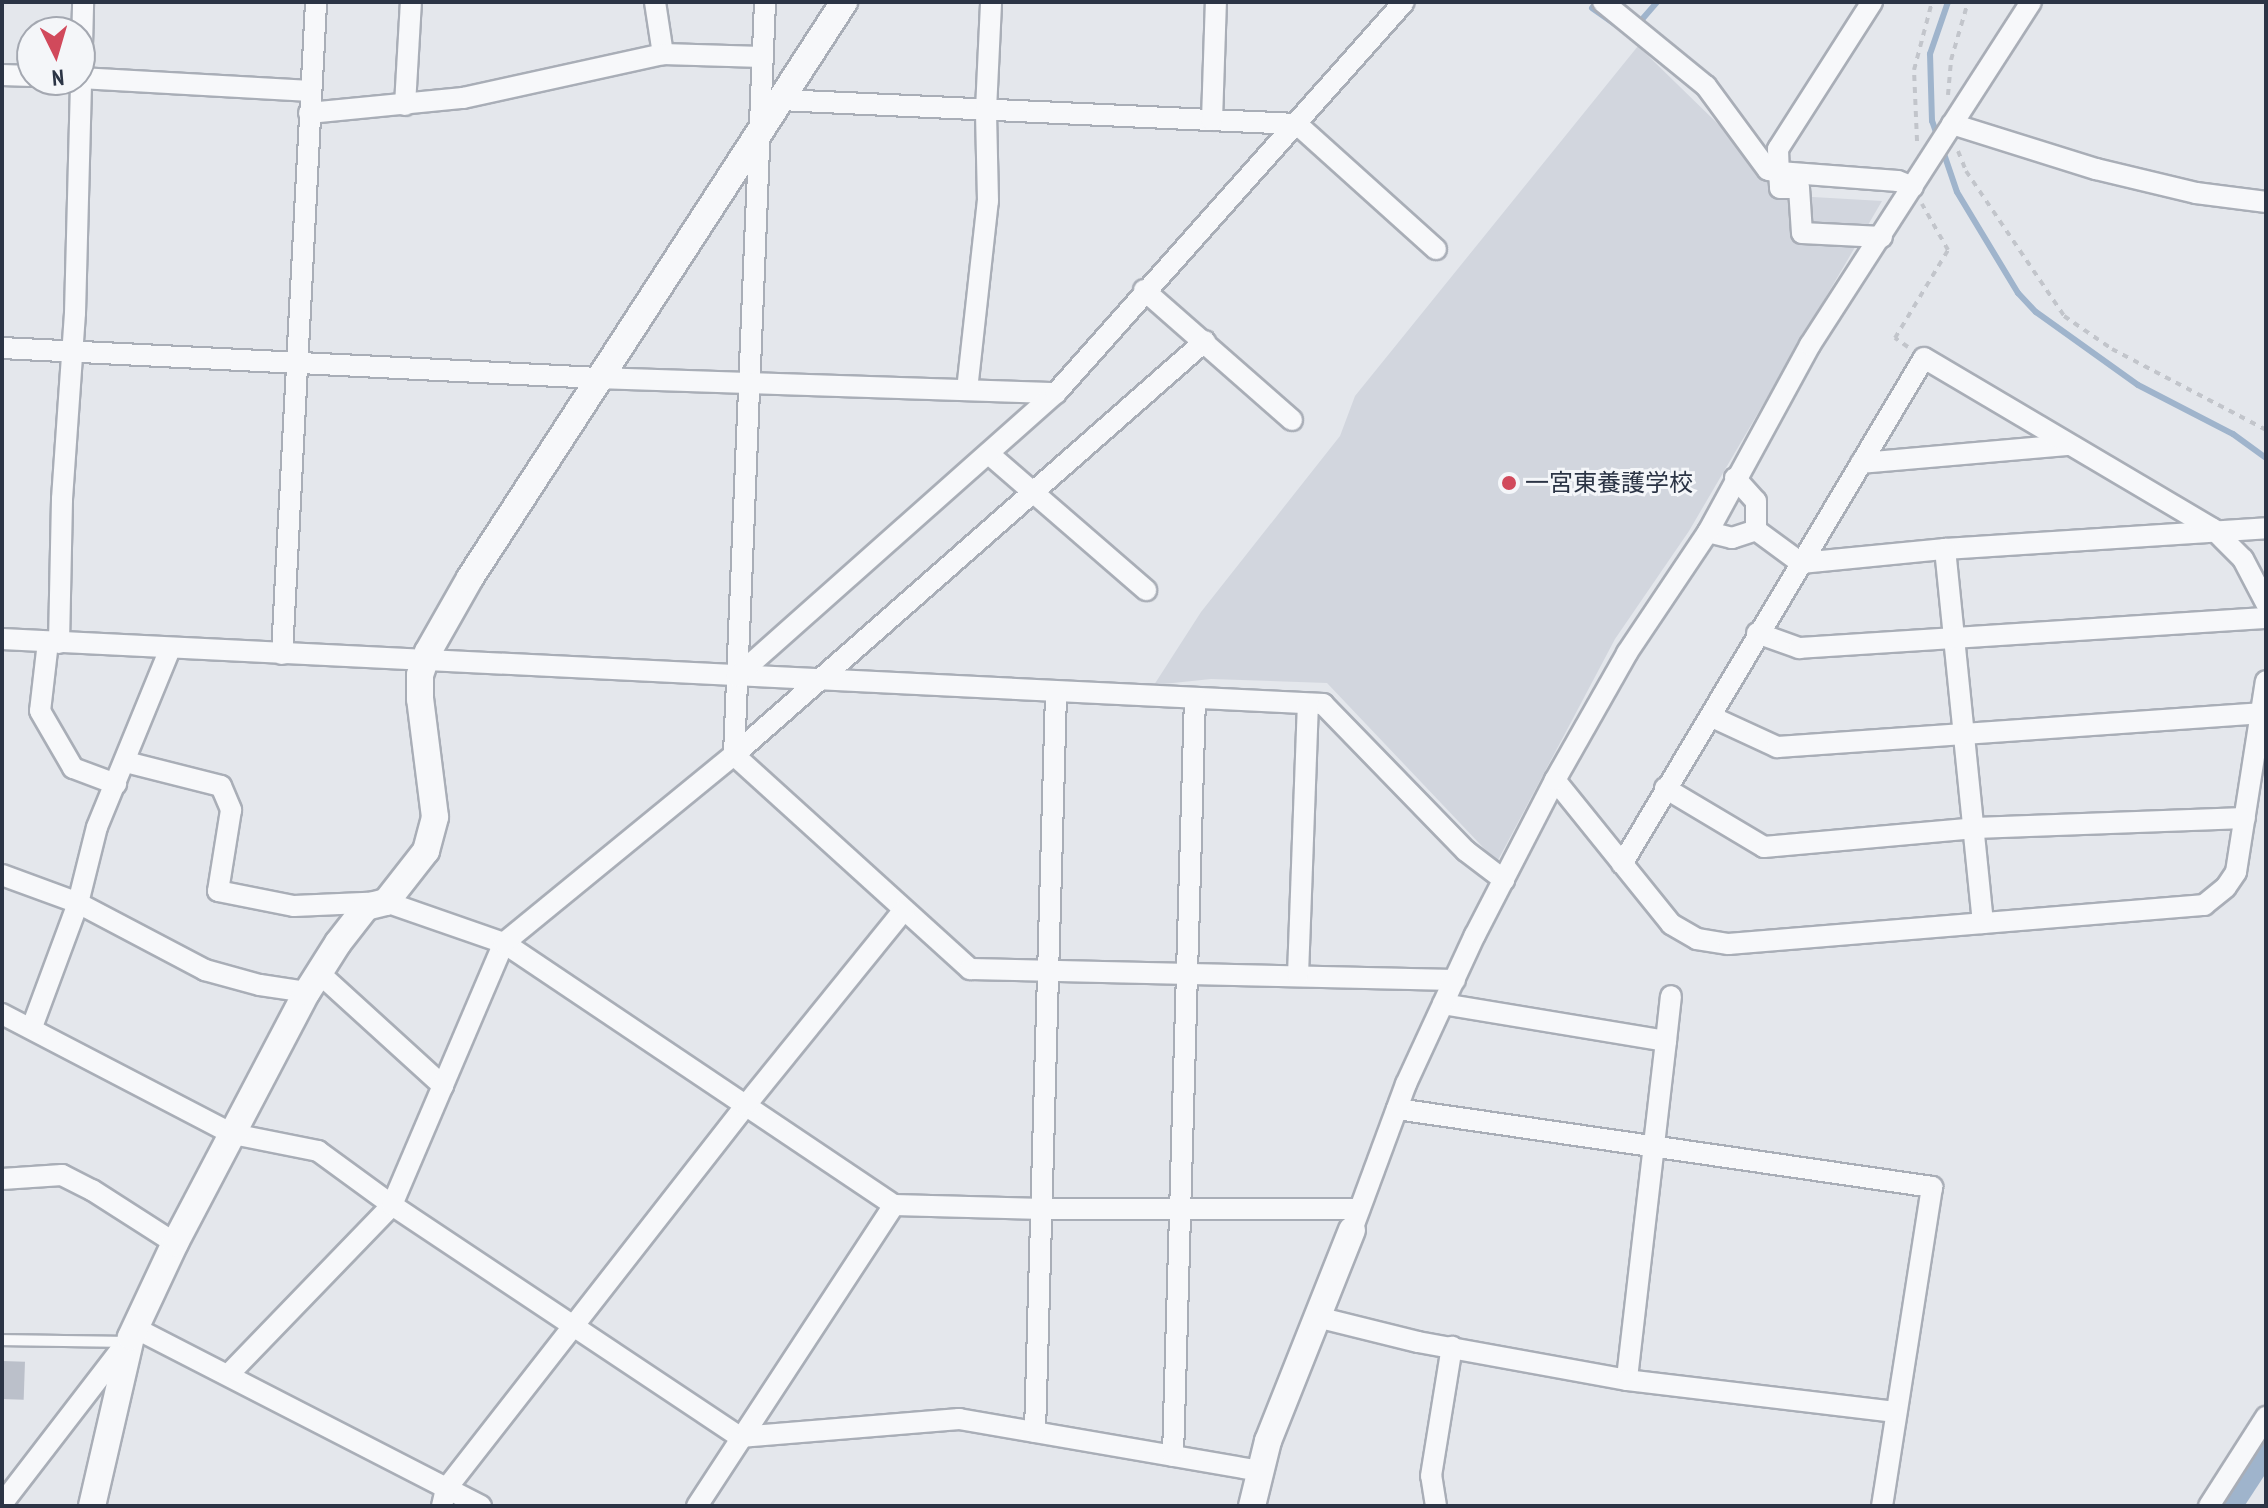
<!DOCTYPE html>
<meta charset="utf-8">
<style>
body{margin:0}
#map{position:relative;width:2268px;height:1508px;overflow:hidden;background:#e4e7ec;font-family:"PT Sans Narrow","Noto Sans JP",sans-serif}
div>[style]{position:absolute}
.built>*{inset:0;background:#d2d6de}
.stream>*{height:6px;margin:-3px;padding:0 3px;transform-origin:3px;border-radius:3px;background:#9fb4cc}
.river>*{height:36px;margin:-18px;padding:0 18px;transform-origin:18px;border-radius:18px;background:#9fb4cc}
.building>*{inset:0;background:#bbc0ca;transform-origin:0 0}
.path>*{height:4px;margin-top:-2px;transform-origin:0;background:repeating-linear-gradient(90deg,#c2c5cb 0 6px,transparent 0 12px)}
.roads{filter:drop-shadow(2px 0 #a9aeb7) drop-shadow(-2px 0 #a9aeb7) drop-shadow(0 2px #a9aeb7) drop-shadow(0 -2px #a9aeb7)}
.service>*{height:10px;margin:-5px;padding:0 5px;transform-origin:5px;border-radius:5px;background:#f7f8fa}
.minor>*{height:20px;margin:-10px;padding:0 10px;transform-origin:10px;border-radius:10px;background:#f7f8fa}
.tertiary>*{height:26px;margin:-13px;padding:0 13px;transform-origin:13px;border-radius:13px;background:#f7f8fa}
.dots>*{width:22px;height:22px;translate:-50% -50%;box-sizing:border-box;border:4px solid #f4f6f9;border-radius:50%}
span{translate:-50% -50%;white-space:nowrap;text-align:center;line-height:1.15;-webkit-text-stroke:6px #f4f6f9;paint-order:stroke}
.poi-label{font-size:24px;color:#2b3445}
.left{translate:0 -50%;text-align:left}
.frame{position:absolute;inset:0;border:4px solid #2b3445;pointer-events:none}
.north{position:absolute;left:16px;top:16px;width:80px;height:80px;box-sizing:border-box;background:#f4f6f9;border:2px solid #a4a8b1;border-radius:50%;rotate:175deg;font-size:22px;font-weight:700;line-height:32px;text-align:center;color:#2b3445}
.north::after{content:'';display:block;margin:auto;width:28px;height:36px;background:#d1495b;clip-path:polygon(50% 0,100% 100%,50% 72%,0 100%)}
</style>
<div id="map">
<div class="built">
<i style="clip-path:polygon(1638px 46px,1754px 159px,1778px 195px,1882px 201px,1689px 531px,1615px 639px,1497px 862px,1327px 683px,1211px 679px,1154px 685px,1201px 612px,1340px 436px,1355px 396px)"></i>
</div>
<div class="stream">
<i style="left:1592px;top:8px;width:33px;rotate:35deg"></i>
<i style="left:1638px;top:24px;width:29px;rotate:-49deg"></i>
<i style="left:1938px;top:138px;width:18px;rotate:-109deg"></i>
<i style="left:1932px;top:121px;width:67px;rotate:-91.7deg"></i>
<i style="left:1930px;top:54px;width:55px;rotate:-70.9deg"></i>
<i style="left:1942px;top:148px;width:46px;rotate:71.2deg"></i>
<i style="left:1957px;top:192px;width:118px;rotate:58.9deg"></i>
<i style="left:2018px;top:293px;width:26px;rotate:47deg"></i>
<i style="left:2036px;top:312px;width:125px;rotate:35.6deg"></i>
<i style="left:2138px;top:385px;width:107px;rotate:27.3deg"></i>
<i style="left:2233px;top:434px;width:41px;rotate:36deg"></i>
</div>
<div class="river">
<i style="left:2223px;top:1506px;width:79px;rotate:-56.9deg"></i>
</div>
<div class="building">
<i style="left:2px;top:1361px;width:23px;height:38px;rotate:2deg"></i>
</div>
<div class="path">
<i style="left:1948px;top:95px;width:35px;rotate:-85deg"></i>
<i style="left:1951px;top:60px;width:60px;rotate:-73.7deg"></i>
<i style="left:1917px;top:141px;width:71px;rotate:-92.4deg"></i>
<i style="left:1914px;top:70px;width:70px;rotate:-75.2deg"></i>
<i style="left:1958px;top:151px;width:22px;rotate:68deg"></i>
<i style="left:1966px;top:171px;width:175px;rotate:55.9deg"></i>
<i style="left:2064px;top:316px;width:58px;rotate:34.5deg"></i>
<i style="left:2112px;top:349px;width:174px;rotate:27.7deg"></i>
<i style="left:1908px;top:347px;width:16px;rotate:-145deg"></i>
<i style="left:1895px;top:338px;width:103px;rotate:-58.9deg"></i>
<i style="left:1948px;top:250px;width:53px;rotate:-119.5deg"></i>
</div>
<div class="roads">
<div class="service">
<i style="left:2px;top:1340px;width:123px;rotate:0.9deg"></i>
</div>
<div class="minor">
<i style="left:655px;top:2px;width:53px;rotate:81.3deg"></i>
<i style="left:765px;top:2px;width:754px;rotate:92.36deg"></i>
<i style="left:734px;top:755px;width:319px;rotate:42.2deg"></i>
<i style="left:970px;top:969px;width:485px;rotate:1.3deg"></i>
<i style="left:1603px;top:2px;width:133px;rotate:39.2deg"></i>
<i style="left:1706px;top:86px;width:104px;rotate:53.6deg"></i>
<i style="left:1768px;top:170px;width:11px;rotate:10deg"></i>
<i style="left:1779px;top:172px;width:16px;rotate:86deg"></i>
<i style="left:1780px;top:188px;width:19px"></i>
<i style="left:1799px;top:188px;width:45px;rotate:86.2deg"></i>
<i style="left:1802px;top:233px;width:80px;rotate:2.9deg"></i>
<i style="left:1872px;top:2px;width:174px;rotate:122.6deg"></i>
<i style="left:1778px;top:149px;width:23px;rotate:88deg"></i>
<i style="left:1779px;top:172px;width:119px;rotate:4.3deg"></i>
<i style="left:1898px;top:181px;width:16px;rotate:22deg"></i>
<i style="left:2px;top:75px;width:30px;rotate:2deg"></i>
<i style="left:80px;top:78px;width:231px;rotate:3.2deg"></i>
<i style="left:780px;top:100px;width:518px;rotate:2.66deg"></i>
<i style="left:1297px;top:124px;width:187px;rotate:42deg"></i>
<i style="left:405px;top:105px;width:103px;rotate:-86.7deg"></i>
<i style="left:309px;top:113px;width:155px;rotate:-5.6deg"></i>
<i style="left:463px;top:98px;width:205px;rotate:-12.4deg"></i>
<i style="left:663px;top:54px;width:99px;rotate:1.7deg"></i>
<i style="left:1212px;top:120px;width:118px;rotate:-88.1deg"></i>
<i style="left:1952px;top:124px;width:151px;rotate:17.4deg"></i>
<i style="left:2096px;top:169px;width:103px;rotate:13.5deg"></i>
<i style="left:2196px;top:193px;width:71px;rotate:7.3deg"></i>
<i style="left:1144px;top:290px;width:197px;rotate:41.3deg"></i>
<i style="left:2px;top:348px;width:598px;rotate:2.88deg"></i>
<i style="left:599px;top:378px;width:457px;rotate:1.9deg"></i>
<i style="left:967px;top:390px;width:190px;rotate:-83.7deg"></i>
<i style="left:988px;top:201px;width:91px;rotate:-91.3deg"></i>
<i style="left:986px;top:110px;width:108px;rotate:-87.3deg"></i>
<i style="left:989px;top:454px;width:208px;rotate:40.9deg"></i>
<i style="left:1861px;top:463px;width:208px;rotate:-5deg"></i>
<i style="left:1735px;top:478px;width:31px;rotate:48deg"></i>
<i style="left:1756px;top:501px;width:29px;rotate:90deg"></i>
<i style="left:1708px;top:532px;width:25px;rotate:14deg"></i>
<i style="left:1732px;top:538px;width:25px;rotate:-18deg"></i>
<i style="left:1756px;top:530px;width:56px;rotate:36.3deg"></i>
<i style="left:1801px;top:563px;width:145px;rotate:-5.6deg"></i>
<i style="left:1945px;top:549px;width:322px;rotate:-3.7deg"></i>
<i style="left:1945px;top:549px;width:376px;rotate:84.2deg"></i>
<i style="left:1757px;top:633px;width:45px;rotate:19.7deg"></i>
<i style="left:1799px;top:648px;width:468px;rotate:-3.7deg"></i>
<i style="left:2px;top:639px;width:1323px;rotate:2.82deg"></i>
<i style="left:1323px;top:704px;width:205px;rotate:45.8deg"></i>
<i style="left:1466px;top:851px;width:48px;rotate:37.3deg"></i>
<i style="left:48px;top:642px;width:69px;rotate:96.6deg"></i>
<i style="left:40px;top:711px;width:66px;rotate:59.9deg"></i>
<i style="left:73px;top:768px;width:46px;rotate:20.4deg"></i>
<i style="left:59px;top:643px;width:144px;rotate:-88.8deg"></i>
<i style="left:62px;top:499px;width:186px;rotate:-86deg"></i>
<i style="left:75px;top:313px;width:311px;rotate:-88.5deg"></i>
<i style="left:282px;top:654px;width:653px;rotate:-87.01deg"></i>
<i style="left:737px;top:676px;width:426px;rotate:-41.6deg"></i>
<i style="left:1056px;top:393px;width:523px;rotate:-48.33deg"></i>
<i style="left:1712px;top:717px;width:72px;rotate:24.8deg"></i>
<i style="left:1777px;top:747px;width:485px;rotate:-4deg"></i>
<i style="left:126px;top:762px;width:98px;rotate:14.2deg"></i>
<i style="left:221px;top:786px;width:26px;rotate:67deg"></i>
<i style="left:231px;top:810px;width:82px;rotate:99.1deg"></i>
<i style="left:218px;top:891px;width:77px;rotate:11.2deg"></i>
<i style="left:294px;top:906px;width:92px;rotate:-2.5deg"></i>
<i style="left:386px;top:902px;width:125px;rotate:19.2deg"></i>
<i style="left:504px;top:943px;width:470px;rotate:33.9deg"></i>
<i style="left:1555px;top:780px;width:185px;rotate:51.1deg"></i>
<i style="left:1671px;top:924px;width:30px;rotate:30deg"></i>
<i style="left:1697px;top:939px;width:32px;rotate:9deg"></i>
<i style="left:1729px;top:944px;width:477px;rotate:-4.7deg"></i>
<i style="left:2204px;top:905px;width:28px;rotate:-39deg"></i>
<i style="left:2226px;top:887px;width:18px;rotate:-56deg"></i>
<i style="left:2236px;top:872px;width:193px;rotate:-81.1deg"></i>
<i style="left:1665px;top:788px;width:115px;rotate:30.8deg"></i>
<i style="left:1764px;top:847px;width:212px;rotate:-5.1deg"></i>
<i style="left:1975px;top:828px;width:270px;rotate:-2.1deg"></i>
<i style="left:1622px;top:864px;width:589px;rotate:-59.17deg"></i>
<i style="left:1924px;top:358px;width:336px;rotate:30.6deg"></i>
<i style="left:2213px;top:529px;width:42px;rotate:45deg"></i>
<i style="left:2243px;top:559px;width:50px;rotate:62.4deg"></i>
<i style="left:2px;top:875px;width:81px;rotate:20.2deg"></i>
<i style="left:78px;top:903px;width:144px;rotate:27.8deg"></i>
<i style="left:205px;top:970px;width:57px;rotate:15.3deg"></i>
<i style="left:260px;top:985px;width:48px;rotate:8.5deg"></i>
<i style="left:319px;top:973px;width:168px;rotate:42.3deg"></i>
<i style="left:1298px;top:975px;width:271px;rotate:-87.9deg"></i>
<i style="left:1443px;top:1004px;width:226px;rotate:9.4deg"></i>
<i style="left:1666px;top:1041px;width:341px;rotate:96.6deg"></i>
<i style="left:2px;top:1014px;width:260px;rotate:27.5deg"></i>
<i style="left:233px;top:1134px;width:87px;rotate:11.3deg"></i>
<i style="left:318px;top:1151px;width:92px;rotate:36.1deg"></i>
<i style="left:392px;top:1205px;width:418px;rotate:33.7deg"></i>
<i style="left:740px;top:1437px;width:220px;rotate:-4.7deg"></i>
<i style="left:959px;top:1419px;width:306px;rotate:9.8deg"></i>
<i style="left:32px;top:1027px;width:132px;rotate:-69.6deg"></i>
<i style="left:78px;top:903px;width:78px;rotate:-76deg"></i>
<i style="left:97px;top:827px;width:192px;rotate:-67.7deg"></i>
<i style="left:1666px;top:1041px;width:45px;rotate:-83.7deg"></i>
<i style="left:1397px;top:1109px;width:541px;rotate:8.29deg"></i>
<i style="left:1932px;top:1187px;width:323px;rotate:98.9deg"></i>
<i style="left:2px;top:1179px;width:60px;rotate:-3.8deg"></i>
<i style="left:62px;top:1175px;width:34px;rotate:27deg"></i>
<i style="left:92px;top:1190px;width:98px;rotate:32.6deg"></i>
<i style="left:1352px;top:1230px;width:156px;rotate:-69.7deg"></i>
<i style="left:1406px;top:1084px;width:164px;rotate:-65.2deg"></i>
<i style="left:1475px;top:935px;width:174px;rotate:-62.7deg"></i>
<i style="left:1555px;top:780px;width:146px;rotate:-60.4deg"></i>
<i style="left:1627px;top:653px;width:146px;rotate:-56.2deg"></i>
<i style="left:1708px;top:532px;width:213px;rotate:-61.4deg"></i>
<i style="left:1810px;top:345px;width:408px;rotate:-57.2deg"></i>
<i style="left:1317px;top:1317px;width:104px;rotate:13.9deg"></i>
<i style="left:1418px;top:1342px;width:212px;rotate:10.3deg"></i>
<i style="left:1627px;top:1380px;width:271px;rotate:6.8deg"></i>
<i style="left:135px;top:1328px;width:389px;rotate:27.2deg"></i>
<i style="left:229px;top:1374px;width:235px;rotate:-46deg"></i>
<i style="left:392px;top:1205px;width:285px;rotate:-66.9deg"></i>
<i style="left:504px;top:943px;width:297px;rotate:-39.3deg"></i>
<i style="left:734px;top:755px;width:627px;rotate:-41.31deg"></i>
<i style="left:1035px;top:1432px;width:738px;rotate:-88.37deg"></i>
<i style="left:1173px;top:1456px;width:758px;rotate:-88.34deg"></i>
<i style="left:2px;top:1504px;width:208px;rotate:-52.4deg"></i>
<i style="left:442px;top:1506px;width:17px;rotate:-77deg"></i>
<i style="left:446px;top:1489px;width:487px;rotate:-52deg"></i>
<i style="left:746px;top:1105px;width:251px;rotate:-51deg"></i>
<i style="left:697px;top:1506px;width:360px;rotate:-56.8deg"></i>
<i style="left:894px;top:1205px;width:149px;rotate:1.5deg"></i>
<i style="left:1043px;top:1209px;width:316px"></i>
<i style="left:1436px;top:1506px;width:30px;rotate:-99deg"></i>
<i style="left:1431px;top:1476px;width:131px;rotate:-80.8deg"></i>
<i style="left:2209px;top:1506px;width:106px;rotate:-57.4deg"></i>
</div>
<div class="tertiary">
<i style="left:92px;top:1506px;width:173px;rotate:-77deg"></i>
<i style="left:131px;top:1337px;width:104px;rotate:-64.9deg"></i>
<i style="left:175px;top:1243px;width:284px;rotate:-62.3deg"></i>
<i style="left:307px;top:992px;width:58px;rotate:-57.7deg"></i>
<i style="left:338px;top:943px;width:46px;rotate:-52.1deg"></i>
<i style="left:366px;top:907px;width:21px;rotate:-14deg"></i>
<i style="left:386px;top:902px;width:65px;rotate:-51.9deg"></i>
<i style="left:426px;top:851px;width:35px;rotate:-75deg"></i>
<i style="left:435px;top:817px;width:119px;rotate:-97.2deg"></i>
<i style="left:420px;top:699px;width:24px;rotate:-90deg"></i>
<i style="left:420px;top:675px;width:24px;rotate:-71deg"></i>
<i style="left:428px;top:652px;width:85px;rotate:-60.4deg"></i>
<i style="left:470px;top:578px;width:687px;rotate:-57deg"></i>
<i style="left:1252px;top:1506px;width:67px;rotate:-76.2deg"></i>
<i style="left:1268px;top:1441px;width:227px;rotate:-68.3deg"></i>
</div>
</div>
<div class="dots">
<i style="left:1509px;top:483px;background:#d1495b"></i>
</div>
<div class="poi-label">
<span class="left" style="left:1525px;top:483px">一宮東養護学校</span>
</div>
<div class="frame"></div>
<div class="north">N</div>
</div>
